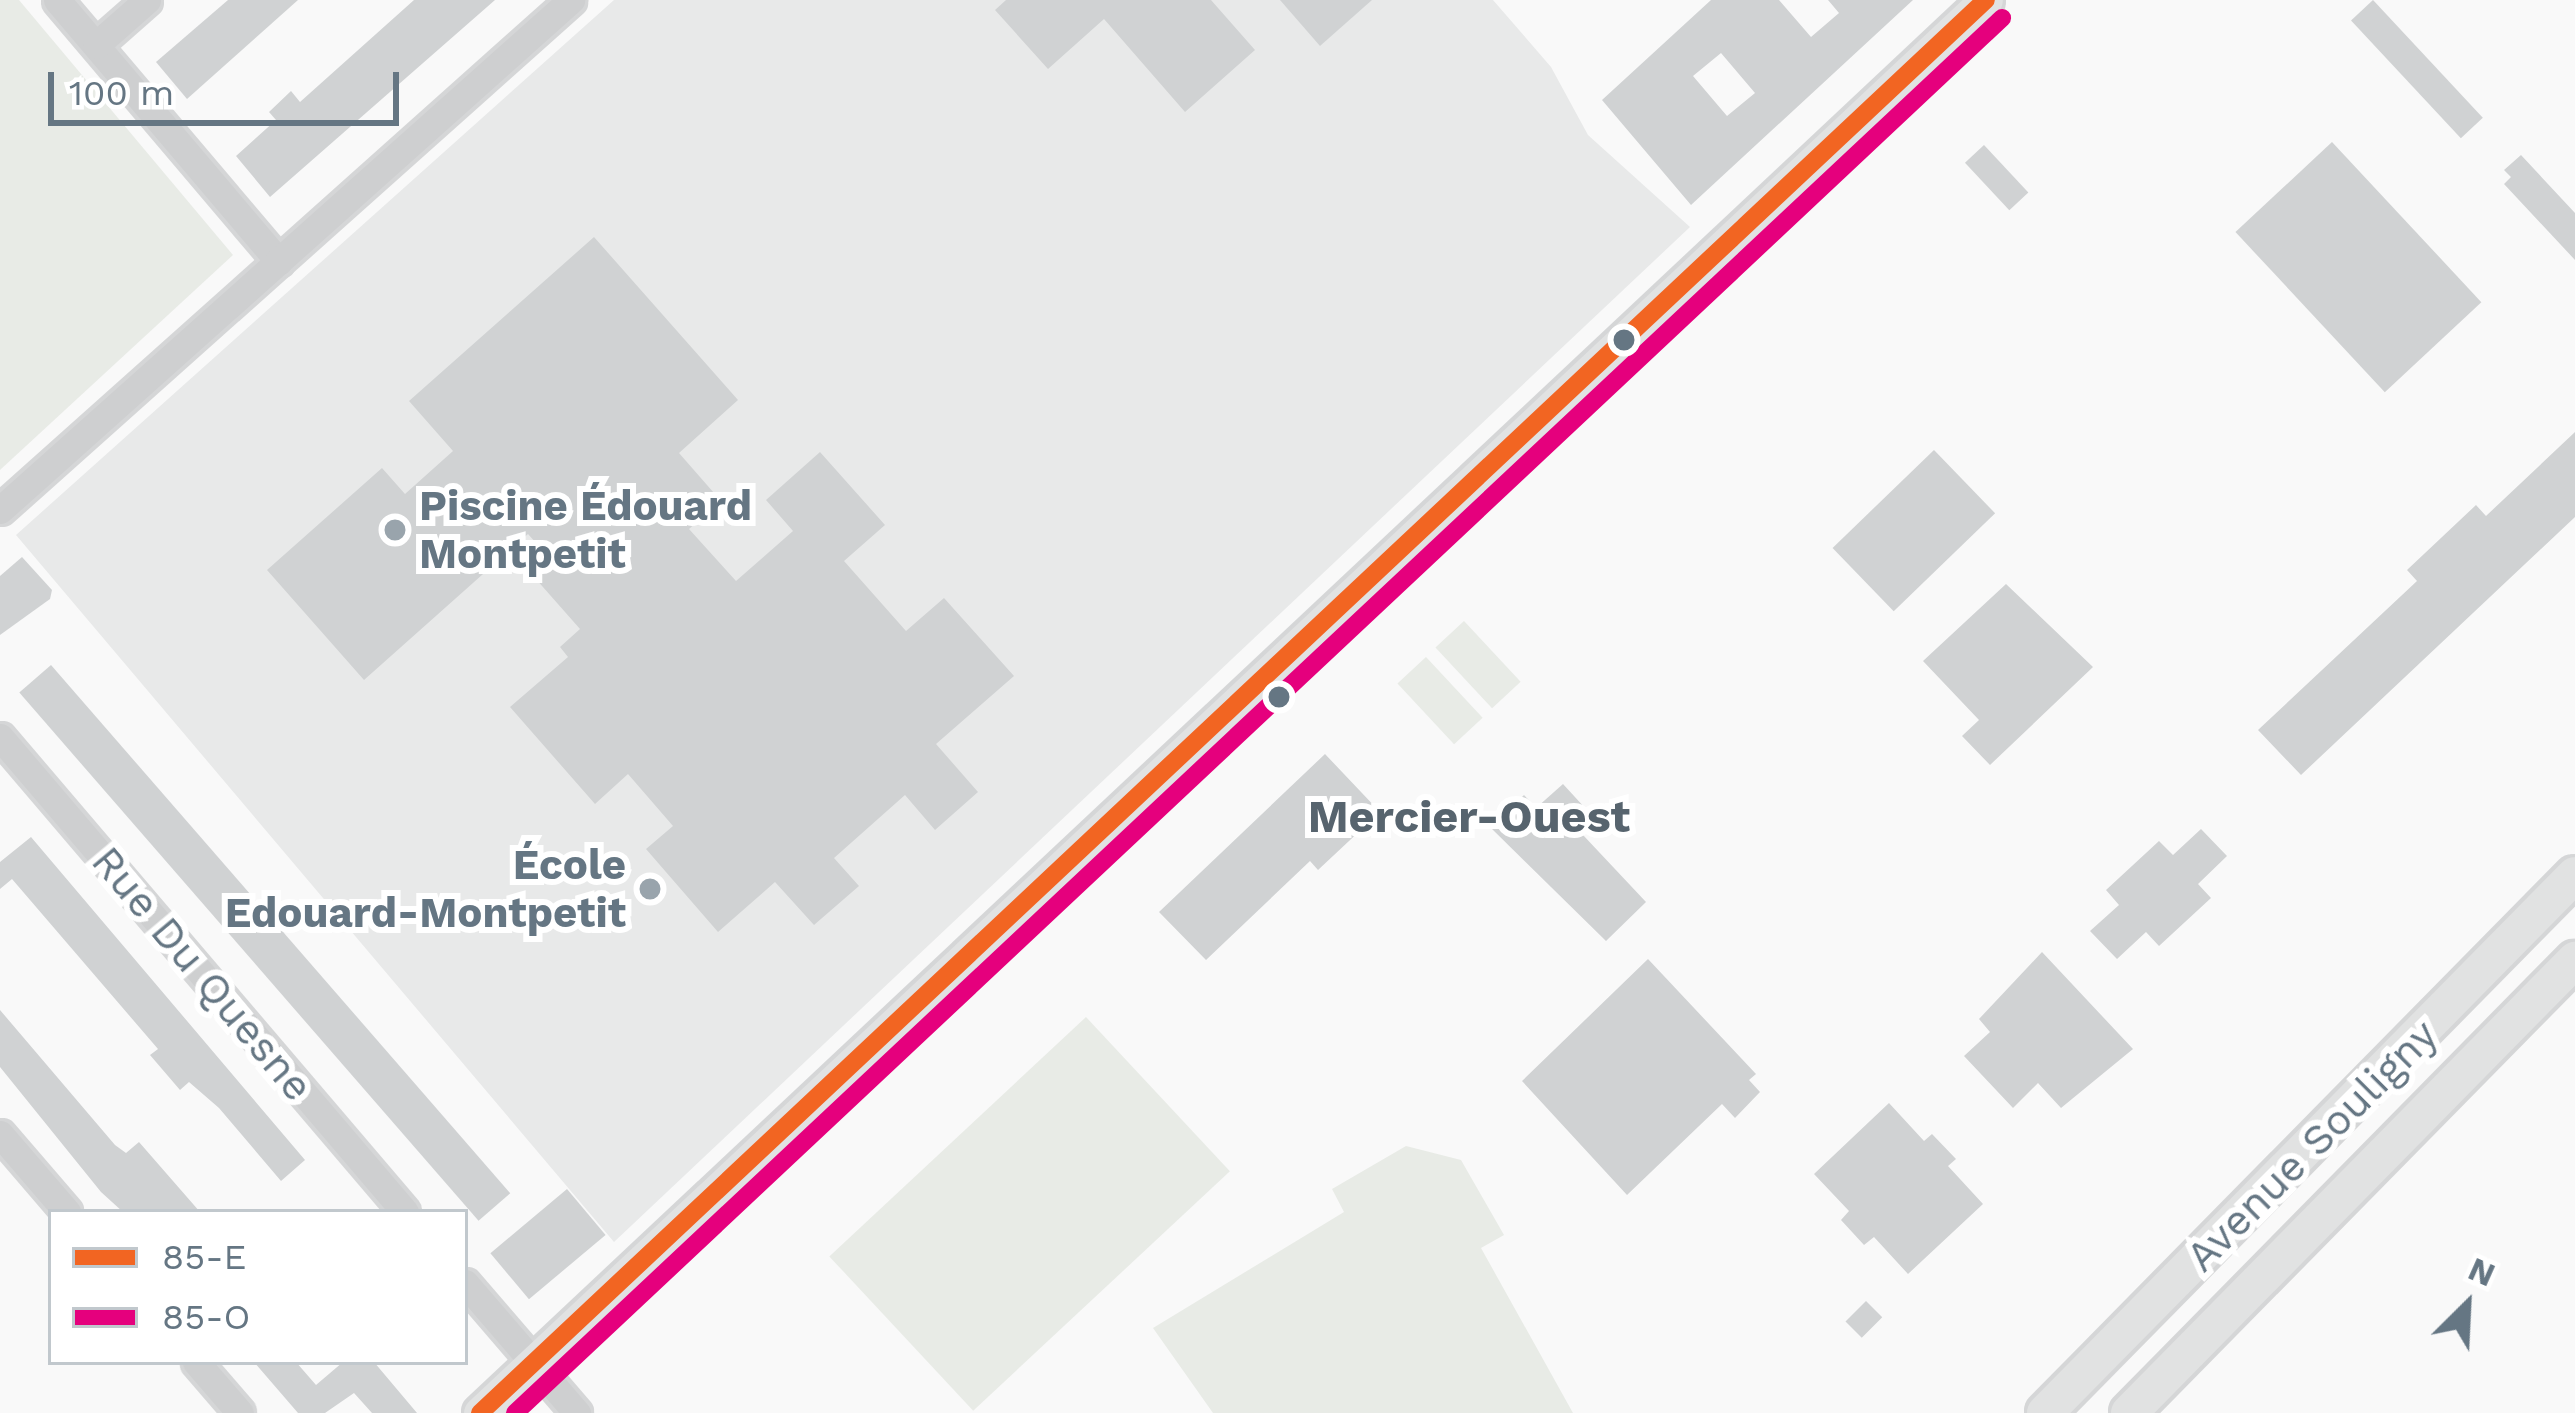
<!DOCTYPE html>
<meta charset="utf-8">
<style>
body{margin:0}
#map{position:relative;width:2575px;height:1413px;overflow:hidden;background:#f9f9f9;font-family:"Work Sans",sans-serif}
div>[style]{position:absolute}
.built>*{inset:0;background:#e8e9e9}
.green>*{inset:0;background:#e8ebe6;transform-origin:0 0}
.building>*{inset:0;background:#d0d2d3;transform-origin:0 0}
.roads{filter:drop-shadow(3px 0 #d5d6d7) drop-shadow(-3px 0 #d5d6d7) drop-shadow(0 3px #d5d6d7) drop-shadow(0 -3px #d5d6d7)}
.minor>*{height:27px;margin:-13.5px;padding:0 13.5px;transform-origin:13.5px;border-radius:13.5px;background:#cecfd0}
.major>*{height:33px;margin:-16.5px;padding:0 16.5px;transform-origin:16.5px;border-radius:16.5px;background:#e1e2e2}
.highway>*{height:36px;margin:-18px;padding:0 18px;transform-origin:18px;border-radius:18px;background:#e1e2e2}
.bus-1>*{height:18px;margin:-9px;padding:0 9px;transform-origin:9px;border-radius:9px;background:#f26522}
.bus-2>*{height:18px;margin:-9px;padding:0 9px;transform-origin:9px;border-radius:9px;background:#e5007d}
.dots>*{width:33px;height:33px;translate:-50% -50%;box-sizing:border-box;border:6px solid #fff;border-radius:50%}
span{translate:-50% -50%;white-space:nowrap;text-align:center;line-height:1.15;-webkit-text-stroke:12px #fff;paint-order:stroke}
.poi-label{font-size:42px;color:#657683;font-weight:700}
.left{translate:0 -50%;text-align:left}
.right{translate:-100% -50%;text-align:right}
.street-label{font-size:42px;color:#657683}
.neighbourhood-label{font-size:45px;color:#57646e;font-weight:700}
.legend{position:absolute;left:48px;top:1209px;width:420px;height:156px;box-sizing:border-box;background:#fff;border:3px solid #c1c8cd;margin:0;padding:15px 21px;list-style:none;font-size:36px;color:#657683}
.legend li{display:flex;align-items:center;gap:24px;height:60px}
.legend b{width:60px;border:3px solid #c1c8cd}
.north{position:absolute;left:2407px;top:1245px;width:120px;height:120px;-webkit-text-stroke:9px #fff;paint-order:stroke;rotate:24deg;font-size:33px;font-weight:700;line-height:48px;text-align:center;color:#657683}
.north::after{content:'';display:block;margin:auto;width:42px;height:54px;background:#657683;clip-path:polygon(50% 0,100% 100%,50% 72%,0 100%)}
.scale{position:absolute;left:48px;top:72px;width:351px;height:54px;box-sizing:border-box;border:6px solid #657683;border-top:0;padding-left:15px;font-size:36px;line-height:42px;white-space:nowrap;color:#657683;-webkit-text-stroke:9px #fff;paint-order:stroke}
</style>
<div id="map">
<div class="built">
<i style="clip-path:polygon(614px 0,1493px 0,1551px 67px,1588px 135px,1690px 227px,614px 1242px,16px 535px)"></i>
</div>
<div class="green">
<i style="clip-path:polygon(0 0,19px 0,233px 255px,0 470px)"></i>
<i style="left:1464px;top:621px;width:83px;height:39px;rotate:47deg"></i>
<i style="left:1426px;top:657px;width:83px;height:39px;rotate:47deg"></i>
<i style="left:1086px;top:1017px;width:211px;height:351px;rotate:47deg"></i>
<i style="clip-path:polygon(1406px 1146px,1461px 1160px,1504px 1235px,1481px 1248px,1573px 1413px,1213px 1413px,1153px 1328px,1344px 1212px,1332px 1189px)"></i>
</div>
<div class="building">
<i style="clip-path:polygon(228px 0,298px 0,187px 99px,156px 62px)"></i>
<i style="clip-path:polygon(414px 0,495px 0,270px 197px,236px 156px,276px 120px,269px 112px,291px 91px,300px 102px)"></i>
<i style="clip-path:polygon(1006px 0,1211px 0,1255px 50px,1185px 112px,1104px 19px,1048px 69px,995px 10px)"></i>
<i style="clip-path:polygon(1280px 0,1372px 0,1320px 46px)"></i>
<i style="clip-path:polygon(evenodd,1711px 0,1779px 0,1811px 37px,1839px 13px,1828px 0,1913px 0,1691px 205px,1602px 100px,1711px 0,1721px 53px,1755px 93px,1727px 116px,1693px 76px,1721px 53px)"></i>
<i style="left:2373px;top:0;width:161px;height:30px;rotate:47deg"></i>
<i style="left:2332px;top:142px;width:219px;height:132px;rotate:47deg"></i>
<i style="left:1984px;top:145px;width:65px;height:26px;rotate:47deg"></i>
<i style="clip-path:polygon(2521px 155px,2575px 213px,2575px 260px,2504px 184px,2511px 177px,2504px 170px)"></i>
<i style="clip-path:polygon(594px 237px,738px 400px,679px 453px,721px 501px,689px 529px,736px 581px,793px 531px,766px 500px,820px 452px,885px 525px,844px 561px,906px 631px,944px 598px,1014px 676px,936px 744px,978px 792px,935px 830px,905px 795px,834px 858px,859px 886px,814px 925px,775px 882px,718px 932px,646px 849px,673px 826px,628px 774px,595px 804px,510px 707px,568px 657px,560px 647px,580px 629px,535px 578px,553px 562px,528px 534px,364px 680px,267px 570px,382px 468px,405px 494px,453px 451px,409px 401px)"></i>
<i style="clip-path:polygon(2575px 432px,2575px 517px,2301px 775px,2258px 730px,2417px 581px,2407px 570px,2476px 505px,2486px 516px)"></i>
<i style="left:1934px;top:450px;width:88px;height:141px;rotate:46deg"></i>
<i style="clip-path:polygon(22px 557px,52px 590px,50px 599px,0 635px,0 576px)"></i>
<i style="clip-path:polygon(2006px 584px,2093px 667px,1990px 765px,1962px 736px,1979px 720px,1923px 661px)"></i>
<i style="left:51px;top:665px;width:700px;height:42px;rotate:49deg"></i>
<i style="clip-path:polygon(1325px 754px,1380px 812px,1318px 870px,1310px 861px,1206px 960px,1159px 912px)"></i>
<i style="clip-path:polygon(1563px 784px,1597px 821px,1583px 835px,1646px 902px,1606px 941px,1491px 828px,1524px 795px,1536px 808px)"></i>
<i style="clip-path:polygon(2201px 829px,2227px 856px,2198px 884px,2211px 898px,2159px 946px,2146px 932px,2117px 959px,2090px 931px,2119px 905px,2106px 890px,2159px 841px,2173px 855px)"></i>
<i style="clip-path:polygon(31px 837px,305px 1160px,281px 1181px,219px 1108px,189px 1082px,180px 1090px,150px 1055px,158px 1049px,12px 879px,0 889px,0 862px)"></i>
<i style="clip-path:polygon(2042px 952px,2133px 1049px,2061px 1108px,2038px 1083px,2013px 1108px,1964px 1056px,1990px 1032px,1979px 1019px)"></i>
<i style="clip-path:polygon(1648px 959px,1756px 1074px,1749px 1080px,1760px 1092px,1735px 1118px,1722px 1104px,1627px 1195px,1522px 1081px)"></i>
<i style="clip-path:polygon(0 1010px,115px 1145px,126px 1153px,139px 1142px,200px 1212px,123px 1212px,101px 1192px,0 1067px)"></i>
<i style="clip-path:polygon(1889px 1103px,1924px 1141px,1932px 1134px,1956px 1159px,1948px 1166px,1983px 1204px,1908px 1274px,1874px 1237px,1864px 1245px,1841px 1220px,1849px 1211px,1814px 1174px)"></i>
<i style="left:567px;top:1189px;width:60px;height:100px;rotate:50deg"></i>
<i style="left:1866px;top:1301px;width:23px;height:29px;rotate:45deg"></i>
<i style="clip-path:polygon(254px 1362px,296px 1362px,316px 1385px,343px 1362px,374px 1362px,417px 1413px,372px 1413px,354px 1393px,325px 1413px,298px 1413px)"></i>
</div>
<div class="roads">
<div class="minor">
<i style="left:57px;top:0;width:343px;rotate:49.7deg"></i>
<i style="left:96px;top:45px;width:68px;rotate:-41.4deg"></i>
<i style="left:0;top:510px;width:766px;rotate:-41.77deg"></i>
<i style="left:0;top:737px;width:624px;rotate:49.55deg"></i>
<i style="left:0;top:1134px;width:103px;rotate:49.3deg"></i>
<i style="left:465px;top:1283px;width:172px;rotate:49.3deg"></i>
<i style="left:196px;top:1362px;width:67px;rotate:49.2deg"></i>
</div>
<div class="major">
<i style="left:480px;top:1413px;width:2065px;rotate:-43.18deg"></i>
</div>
<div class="highway">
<i style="left:2045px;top:1413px;width:755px;rotate:-45.43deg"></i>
<i style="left:2129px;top:1413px;width:636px;rotate:-45.45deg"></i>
</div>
</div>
<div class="bus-1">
<i style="left:480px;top:1413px;width:2065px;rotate:-43.18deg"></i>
</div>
<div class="bus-2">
<i style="left:515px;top:1413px;width:2039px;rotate:-43.17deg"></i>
</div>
<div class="dots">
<i style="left:1624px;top:340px;background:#657683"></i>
<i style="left:395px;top:530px;background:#99a4ac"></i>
<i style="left:1279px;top:697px;background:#657683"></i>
<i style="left:650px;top:889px;background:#99a4ac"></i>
</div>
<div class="poi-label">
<span class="left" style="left:419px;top:530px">Piscine Édouard<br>Montpetit</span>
<span class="right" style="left:626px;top:889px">École<br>Edouard-Montpetit</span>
</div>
<div class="street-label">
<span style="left:202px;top:974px;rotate:50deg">Rue Du Quesne</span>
<span style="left:2312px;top:1146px;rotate:-45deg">Avenue Souligny</span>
</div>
<div class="neighbourhood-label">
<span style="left:1469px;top:817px">Mercier-Ouest</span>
</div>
<ul class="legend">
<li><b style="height:15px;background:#f26522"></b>85-E</li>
<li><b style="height:15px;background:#e5007d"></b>85-O</li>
</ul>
<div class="north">N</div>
<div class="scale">100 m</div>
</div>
